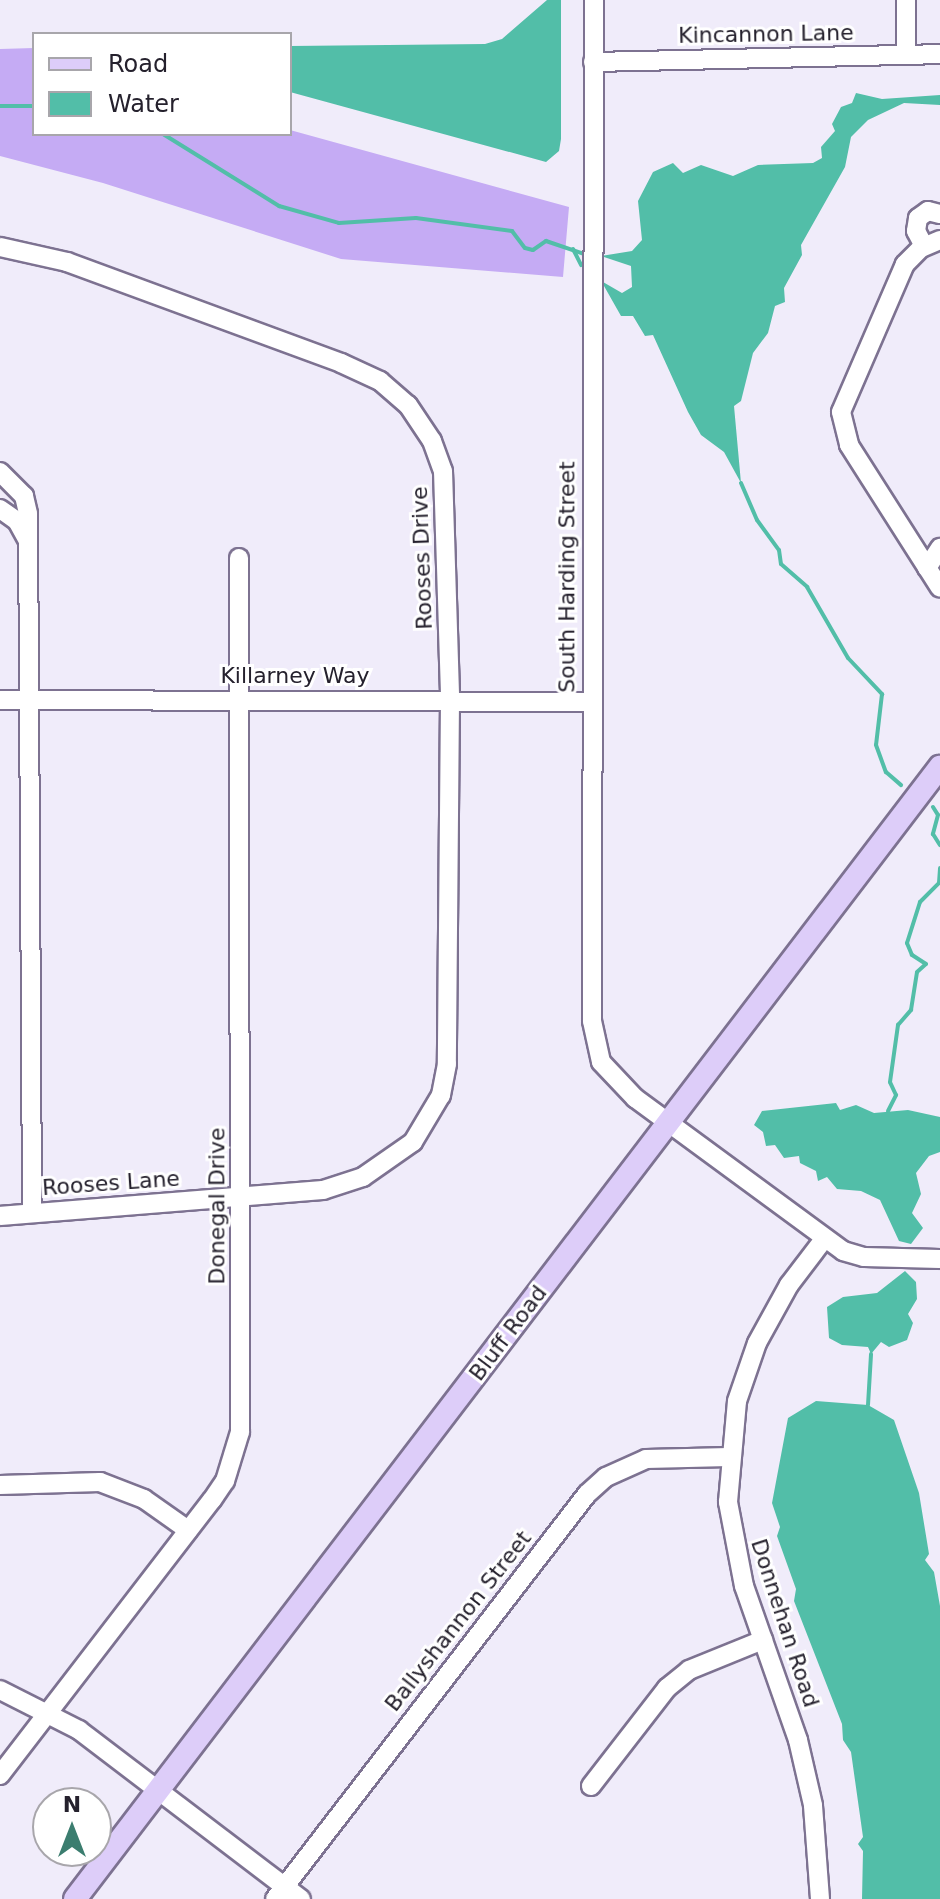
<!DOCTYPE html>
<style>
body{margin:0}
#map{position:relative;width:940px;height:1899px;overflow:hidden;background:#f0ecfa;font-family:"DejaVu Sans",sans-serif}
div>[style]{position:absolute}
.forest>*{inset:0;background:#c5abf4}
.water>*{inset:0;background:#52bea8}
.stream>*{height:4px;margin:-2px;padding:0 2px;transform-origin:2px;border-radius:2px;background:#52bea8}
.roads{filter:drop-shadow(2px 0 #7d7291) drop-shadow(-2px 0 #7d7291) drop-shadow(0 2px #7d7291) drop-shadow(0 -2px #7d7291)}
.minor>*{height:18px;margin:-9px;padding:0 9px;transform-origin:9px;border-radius:9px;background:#fff}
.major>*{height:22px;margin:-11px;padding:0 11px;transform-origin:11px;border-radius:11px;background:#ddcdf9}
span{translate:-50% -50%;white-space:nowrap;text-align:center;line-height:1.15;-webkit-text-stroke:6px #fff;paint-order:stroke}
.street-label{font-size:22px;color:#25212d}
.legend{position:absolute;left:32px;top:32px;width:260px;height:104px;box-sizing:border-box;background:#fff;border:2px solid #a8a6ab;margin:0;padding:10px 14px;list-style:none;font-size:24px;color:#25212d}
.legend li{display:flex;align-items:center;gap:16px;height:40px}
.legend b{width:40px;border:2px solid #a8a6ab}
.north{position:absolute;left:32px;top:1787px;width:80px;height:80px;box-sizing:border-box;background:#fff;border:2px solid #a8a6ab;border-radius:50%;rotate:0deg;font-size:22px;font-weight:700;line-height:32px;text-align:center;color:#25212d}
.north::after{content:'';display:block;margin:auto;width:28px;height:36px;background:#3b7d6f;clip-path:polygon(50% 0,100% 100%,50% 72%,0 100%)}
</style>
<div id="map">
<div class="forest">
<i style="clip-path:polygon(34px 48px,34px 134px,290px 134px,290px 130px,569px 207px,563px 277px,341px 259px,103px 183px,0 156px,0 49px)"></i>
</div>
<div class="water">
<i style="clip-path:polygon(547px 0,561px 0,561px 139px,559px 151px,546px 162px,290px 92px,290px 46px,485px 44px,502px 39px)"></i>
<i style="clip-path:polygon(856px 93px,882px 99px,940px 95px,940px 105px,904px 103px,868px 120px,851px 137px,845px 167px,801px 245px,802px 255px,784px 288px,785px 302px,775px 306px,768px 333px,753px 353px,741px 401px,734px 406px,741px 483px,724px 452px,701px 435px,688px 412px,653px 335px,645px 336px,633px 316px,621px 316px,604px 286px,603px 282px,622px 293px,632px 287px,631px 266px,601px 256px,632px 251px,642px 240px,638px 201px,653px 172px,673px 163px,683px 173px,701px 165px,733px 176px,758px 165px,813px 163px,822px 158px,821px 147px,835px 131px,832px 124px,841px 107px,852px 103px)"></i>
<i style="clip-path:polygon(836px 1103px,840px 1110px,856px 1105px,874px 1113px,908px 1110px,940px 1117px,940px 1152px,929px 1156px,916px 1173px,921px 1194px,912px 1213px,923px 1228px,911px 1244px,899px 1241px,880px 1200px,861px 1191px,837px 1189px,827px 1177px,818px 1181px,816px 1171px,800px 1163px,799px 1156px,784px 1158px,775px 1145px,766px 1146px,763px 1132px,754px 1125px,762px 1111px)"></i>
<i style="clip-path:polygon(905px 1271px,916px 1282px,917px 1299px,908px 1314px,913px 1323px,907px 1340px,889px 1347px,881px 1342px,871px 1354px,868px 1347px,842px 1345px,829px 1338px,827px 1307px,843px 1297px,877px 1293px)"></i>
<i style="clip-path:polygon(816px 1401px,868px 1405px,894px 1420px,919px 1493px,929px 1554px,925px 1560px,934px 1572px,940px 1606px,940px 1899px,862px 1899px,863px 1851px,858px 1844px,863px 1837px,851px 1752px,843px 1740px,842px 1724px,794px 1601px,796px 1589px,777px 1536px,780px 1527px,772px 1503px,788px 1418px)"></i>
</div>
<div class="stream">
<i style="left:0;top:106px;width:34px"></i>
<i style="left:163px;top:134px;width:137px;rotate:31.8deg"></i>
<i style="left:279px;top:206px;width:62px;rotate:15.8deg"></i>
<i style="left:339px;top:223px;width:77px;rotate:-3.7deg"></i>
<i style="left:416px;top:218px;width:97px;rotate:7.7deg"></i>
<i style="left:512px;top:231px;width:21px;rotate:53deg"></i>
<i style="left:525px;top:248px;width:8px;rotate:14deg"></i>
<i style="left:533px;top:250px;width:16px;rotate:-35deg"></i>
<i style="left:546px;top:241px;width:40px;rotate:18.9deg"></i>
<i style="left:573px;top:249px;width:18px;rotate:63deg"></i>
<i style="left:741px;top:483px;width:40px;rotate:66.6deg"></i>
<i style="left:757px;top:520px;width:37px;rotate:54deg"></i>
<i style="left:779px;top:550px;width:14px;rotate:82deg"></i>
<i style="left:781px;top:564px;width:35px;rotate:41deg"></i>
<i style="left:807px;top:587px;width:82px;rotate:60deg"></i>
<i style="left:848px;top:658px;width:50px;rotate:46.6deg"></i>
<i style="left:882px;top:694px;width:51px;rotate:96.7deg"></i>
<i style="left:876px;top:745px;width:29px;rotate:70deg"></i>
<i style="left:886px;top:772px;width:20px;rotate:41deg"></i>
<i style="left:933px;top:807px;width:9px;rotate:58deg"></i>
<i style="left:938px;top:815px;width:20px;rotate:105deg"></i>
<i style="left:933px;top:834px;width:13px;rotate:58deg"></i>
<i style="left:888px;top:1111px;width:18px;rotate:-63deg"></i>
<i style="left:896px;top:1095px;width:14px;rotate:-115deg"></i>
<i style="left:890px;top:1082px;width:58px;rotate:-82deg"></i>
<i style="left:898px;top:1025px;width:20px;rotate:-49deg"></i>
<i style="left:911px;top:1010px;width:38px;rotate:-81deg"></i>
<i style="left:917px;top:972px;width:12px;rotate:-42deg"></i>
<i style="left:926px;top:964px;width:17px;rotate:-147deg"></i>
<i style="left:912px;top:955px;width:13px;rotate:-113deg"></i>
<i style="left:907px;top:943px;width:43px;rotate:-72.4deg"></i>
<i style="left:920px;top:902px;width:27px;rotate:-45deg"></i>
<i style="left:939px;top:883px;width:15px;rotate:-86deg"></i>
<i style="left:868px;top:1405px;width:51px;rotate:-86.6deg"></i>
</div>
<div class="roads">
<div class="minor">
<i style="left:594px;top:0;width:1021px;rotate:90.11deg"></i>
<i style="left:592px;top:1021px;width:42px;rotate:77.6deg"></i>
<i style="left:601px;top:1062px;width:50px;rotate:46.6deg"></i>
<i style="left:635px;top:1098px;width:258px;rotate:36.3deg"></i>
<i style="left:843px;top:1251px;width:22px;rotate:16deg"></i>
<i style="left:864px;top:1257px;width:76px;rotate:1.5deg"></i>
<i style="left:906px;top:55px;width:55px;rotate:-90deg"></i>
<i style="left:593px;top:62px;width:347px;rotate:-1.3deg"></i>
<i style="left:940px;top:240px;width:21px;rotate:157deg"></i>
<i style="left:921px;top:248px;width:23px;rotate:135deg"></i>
<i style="left:905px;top:264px;width:161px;rotate:113.4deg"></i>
<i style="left:841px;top:412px;width:34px;rotate:76deg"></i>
<i style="left:849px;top:445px;width:169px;rotate:57.5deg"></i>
<i style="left:924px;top:246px;width:17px;rotate:-118deg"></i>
<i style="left:916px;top:231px;width:13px;rotate:-81deg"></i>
<i style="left:918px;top:218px;width:12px;rotate:-35deg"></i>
<i style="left:928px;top:211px;width:12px;rotate:14deg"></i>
<i style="left:0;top:247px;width:69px;rotate:12.6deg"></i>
<i style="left:67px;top:262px;width:292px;rotate:20.2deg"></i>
<i style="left:341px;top:363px;width:43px;rotate:24.8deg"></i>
<i style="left:380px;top:381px;width:37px;rotate:41deg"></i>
<i style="left:408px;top:405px;width:43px;rotate:56.3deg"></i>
<i style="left:432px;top:441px;width:32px;rotate:70deg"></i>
<i style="left:443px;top:471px;width:229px;rotate:88.2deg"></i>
<i style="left:450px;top:700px;width:364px;rotate:90.5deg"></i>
<i style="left:447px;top:1064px;width:32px;rotate:101deg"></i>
<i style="left:441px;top:1095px;width:55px;rotate:120.8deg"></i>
<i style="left:413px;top:1142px;width:61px;rotate:145deg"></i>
<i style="left:363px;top:1177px;width:42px;rotate:162deg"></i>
<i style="left:323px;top:1190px;width:324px;rotate:175.4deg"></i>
<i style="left:0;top:472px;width:34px;rotate:45deg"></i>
<i style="left:24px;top:496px;width:18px;rotate:77deg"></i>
<i style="left:28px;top:514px;width:699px;rotate:89.67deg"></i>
<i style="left:0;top:509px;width:21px;rotate:35deg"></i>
<i style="left:17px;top:521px;width:21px;rotate:61deg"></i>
<i style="left:927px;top:568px;width:24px;rotate:-57deg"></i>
<i style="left:0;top:700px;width:590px;rotate:0.19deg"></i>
<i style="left:0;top:1485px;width:100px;rotate:-1.7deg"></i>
<i style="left:100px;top:1482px;width:47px;rotate:21.1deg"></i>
<i style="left:144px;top:1499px;width:54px;rotate:35.2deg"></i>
<i style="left:0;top:1690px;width:89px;rotate:26.9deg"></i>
<i style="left:79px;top:1730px;width:279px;rotate:37.3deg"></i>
<i style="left:0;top:1775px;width:347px;rotate:-52.4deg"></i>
<i style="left:212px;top:1500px;width:23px;rotate:-56deg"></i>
<i style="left:225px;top:1481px;width:51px;rotate:-73deg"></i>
<i style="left:240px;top:1432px;width:874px;rotate:-90.07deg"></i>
<i style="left:591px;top:1786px;width:124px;rotate:-52.2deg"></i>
<i style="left:667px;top:1688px;width:28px;rotate:-39deg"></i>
<i style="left:689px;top:1670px;width:80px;rotate:-22.1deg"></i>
<i style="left:275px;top:1899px;width:511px;rotate:-52.39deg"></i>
<i style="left:587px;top:1494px;width:25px;rotate:-42deg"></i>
<i style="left:606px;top:1477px;width:44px;rotate:-24.2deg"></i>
<i style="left:646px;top:1459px;width:83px;rotate:-1.4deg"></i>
<i style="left:820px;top:1899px;width:94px;rotate:-94.3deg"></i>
<i style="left:813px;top:1805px;width:67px;rotate:-103deg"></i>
<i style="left:798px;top:1740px;width:163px;rotate:-109.3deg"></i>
<i style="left:744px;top:1586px;width:86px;rotate:-100.8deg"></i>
<i style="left:728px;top:1502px;width:101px;rotate:-84.9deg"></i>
<i style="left:737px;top:1401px;width:61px;rotate:-71deg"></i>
<i style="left:757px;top:1343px;width:66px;rotate:-61.1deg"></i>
<i style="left:789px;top:1285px;width:58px;rotate:-52.7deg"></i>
</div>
<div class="major">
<i style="left:75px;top:1899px;width:1425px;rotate:-52.62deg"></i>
</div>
</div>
<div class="street-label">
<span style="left:766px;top:34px;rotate:-1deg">Kincannon Lane</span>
<span style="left:422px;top:558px;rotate:-92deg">Rooses Drive</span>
<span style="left:567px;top:577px;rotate:-90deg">South Harding Street</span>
<span style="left:295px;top:676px">Killarney Way</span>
<span style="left:111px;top:1183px;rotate:-4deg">Rooses Lane</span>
<span style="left:217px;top:1206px;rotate:-90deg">Donegal Drive</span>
<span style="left:508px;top:1333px;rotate:-53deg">Bluff Road</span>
<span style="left:458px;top:1621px;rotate:-52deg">Ballyshannon Street</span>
<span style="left:785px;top:1623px;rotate:72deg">Donnehan Road</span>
</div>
<ul class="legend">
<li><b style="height:10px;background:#ddcdf9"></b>Road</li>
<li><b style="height:22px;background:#52bea8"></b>Water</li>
</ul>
<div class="north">N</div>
</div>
